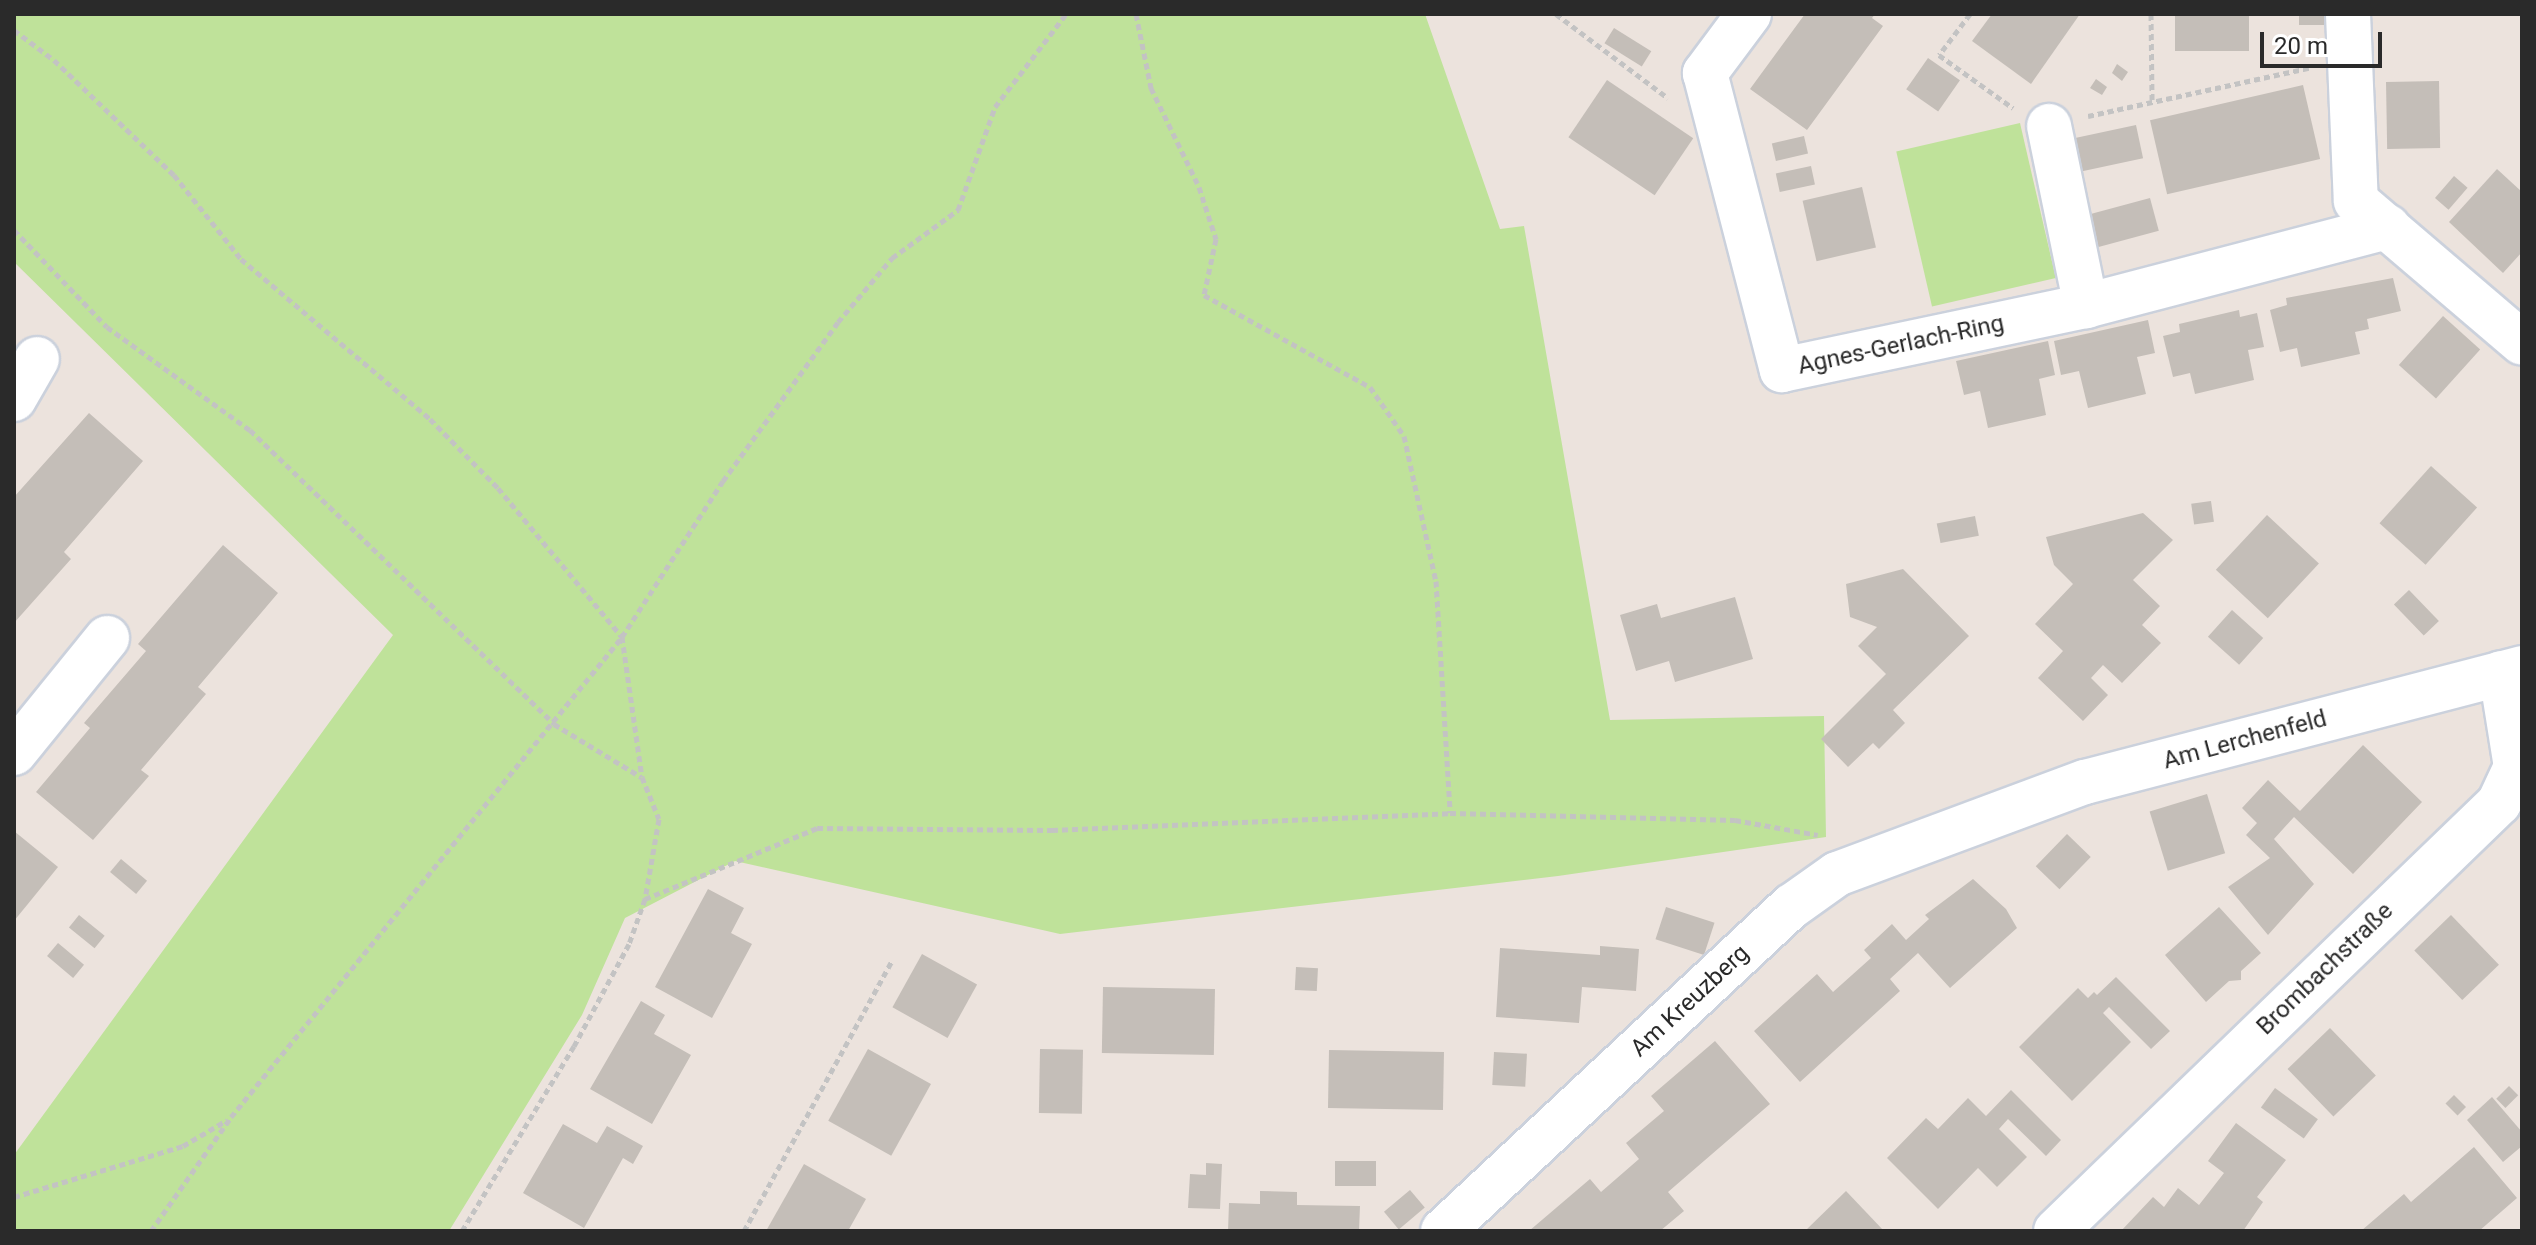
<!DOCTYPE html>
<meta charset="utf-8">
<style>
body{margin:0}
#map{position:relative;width:2536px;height:1245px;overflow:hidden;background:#ece3dd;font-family:Roboto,sans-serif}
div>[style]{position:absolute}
.green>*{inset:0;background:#bfe29a;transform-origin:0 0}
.building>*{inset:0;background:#c4beb8;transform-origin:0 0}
.path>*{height:5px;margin-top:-2.5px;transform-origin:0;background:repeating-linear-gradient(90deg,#c3c3c3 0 6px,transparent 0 10px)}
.roads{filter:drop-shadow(2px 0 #cbd1dc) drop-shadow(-2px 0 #cbd1dc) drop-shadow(0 2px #cbd1dc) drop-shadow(0 -2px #cbd1dc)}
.minor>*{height:44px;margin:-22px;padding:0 22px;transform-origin:22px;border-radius:22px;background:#fff}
span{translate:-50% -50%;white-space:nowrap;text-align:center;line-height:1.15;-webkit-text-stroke:7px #fff;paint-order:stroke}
.street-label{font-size:24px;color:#2a2a2a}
.frame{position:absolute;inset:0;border:16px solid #2a2a2a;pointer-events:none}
.scale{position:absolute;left:2260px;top:32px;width:122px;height:36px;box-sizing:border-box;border:4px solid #2a2a2a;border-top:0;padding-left:10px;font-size:24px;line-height:28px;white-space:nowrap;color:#2a2a2a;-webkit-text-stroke:6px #fff;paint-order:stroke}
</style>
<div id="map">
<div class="green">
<i style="clip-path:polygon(14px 14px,1425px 14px,1500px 229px,1524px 226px,1610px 720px,1824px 716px,1826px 837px,1558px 876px,1060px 934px,735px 861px,625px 918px,582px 1015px,449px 1231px,14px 1231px,14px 1155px,393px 635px,14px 262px)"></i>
<i style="left:2020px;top:123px;width:159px;height:127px;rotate:77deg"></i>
</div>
<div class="building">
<i style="clip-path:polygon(1805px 14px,1875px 14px,1872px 18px,1883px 26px,1807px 130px,1750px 89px)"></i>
<i style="clip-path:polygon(1992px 14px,2080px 14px,2031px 84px,1972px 41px)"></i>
<i style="left:2175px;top:14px;width:74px;height:37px"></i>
<i style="left:2299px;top:14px;width:33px;height:11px"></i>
<i style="left:1614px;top:28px;width:44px;height:18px;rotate:32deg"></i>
<i style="left:1928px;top:58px;width:39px;height:38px;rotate:35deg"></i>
<i style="clip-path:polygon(2117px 64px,2128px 72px,2122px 81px,2112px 73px)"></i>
<i style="clip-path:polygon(2096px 79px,2107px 87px,2102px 95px,2090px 88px)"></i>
<i style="left:1607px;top:80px;width:104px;height:69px;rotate:34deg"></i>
<i style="left:2439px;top:81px;width:67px;height:53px;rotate:89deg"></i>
<i style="left:2303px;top:85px;width:76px;height:157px;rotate:77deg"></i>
<i style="left:2136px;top:125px;width:34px;height:73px;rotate:78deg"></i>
<i style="left:1804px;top:136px;width:18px;height:33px;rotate:77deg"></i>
<i style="left:1811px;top:166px;width:19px;height:36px;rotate:78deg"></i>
<i style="clip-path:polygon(2497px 169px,2522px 192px,2522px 252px,2503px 273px,2449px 222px)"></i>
<i style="left:2454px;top:176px;width:18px;height:29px;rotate:41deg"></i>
<i style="left:1862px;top:187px;width:62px;height:61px;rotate:77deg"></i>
<i style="left:2150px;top:198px;width:34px;height:71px;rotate:75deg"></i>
<i style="clip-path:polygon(2393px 278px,2401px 311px,2367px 319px,2369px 329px,2355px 332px,2360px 354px,2301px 367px,2297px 348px,2280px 352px,2270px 310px,2287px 305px,2286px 298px)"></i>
<i style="clip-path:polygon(2239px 310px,2240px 317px,2257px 313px,2264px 347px,2248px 350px,2254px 380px,2195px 394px,2190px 373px,2173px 377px,2163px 336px,2180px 332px,2179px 324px)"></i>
<i style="left:2443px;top:316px;width:50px;height:66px;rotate:42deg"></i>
<i style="clip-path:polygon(2148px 320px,2155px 353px,2137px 357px,2146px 394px,2088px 408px,2079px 371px,2061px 375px,2054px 341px)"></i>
<i style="clip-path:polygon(2048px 341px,2055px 375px,2039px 379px,2046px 415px,1988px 428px,1980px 391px,1964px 395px,1956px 361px)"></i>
<i style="clip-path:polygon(89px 413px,143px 461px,64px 552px,71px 559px,14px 623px,14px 497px)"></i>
<i style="left:2431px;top:466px;width:62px;height:77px;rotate:42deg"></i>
<i style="left:2211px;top:501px;width:21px;height:20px;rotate:82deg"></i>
<i style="clip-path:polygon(2143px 513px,2173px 540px,2133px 580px,2160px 606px,2142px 625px,2161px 643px,2122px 683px,2103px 665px,2091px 678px,2108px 695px,2083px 721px,2038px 678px,2063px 651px,2035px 624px,2073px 584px,2054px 565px,2046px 537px)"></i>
<i style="left:2267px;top:515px;width:71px;height:75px;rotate:43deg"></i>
<i style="left:1975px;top:516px;width:20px;height:39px;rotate:79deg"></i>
<i style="clip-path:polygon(223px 545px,278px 593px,198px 687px,206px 694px,141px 770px,149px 776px,93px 840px,36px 792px,90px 728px,84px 723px,146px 651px,138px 644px)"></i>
<i style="clip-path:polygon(1903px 569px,1969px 636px,1893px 710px,1905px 723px,1879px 749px,1873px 743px,1848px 767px,1821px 739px,1886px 674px,1858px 646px,1877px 627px,1850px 617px,1846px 584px)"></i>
<i style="left:2409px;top:590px;width:43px;height:21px;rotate:46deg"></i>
<i style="clip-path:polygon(1735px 597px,1753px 659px,1675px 682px,1669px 661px,1636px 671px,1620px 615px,1657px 604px,1661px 618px)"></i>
<i style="left:2232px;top:610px;width:42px;height:36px;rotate:42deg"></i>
<i style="clip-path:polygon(2363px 745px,2422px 802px,2353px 874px,2294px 817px,2274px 839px,2314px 884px,2268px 935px,2228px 887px,2270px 858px,2246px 835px,2257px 823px,2242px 808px,2268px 780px,2300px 811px)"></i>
<i style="left:2207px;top:794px;width:62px;height:60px;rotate:73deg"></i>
<i style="clip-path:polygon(14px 831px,58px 867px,14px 921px)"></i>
<i style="left:2067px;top:834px;width:33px;height:45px;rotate:44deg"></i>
<i style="left:121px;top:859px;width:34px;height:17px;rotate:40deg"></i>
<i style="clip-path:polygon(1973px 879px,2006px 909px,2017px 928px,1950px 988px,1918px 953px,1890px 979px,1900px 991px,1800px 1082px,1754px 1031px,1817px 974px,1833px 992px,1871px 958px,1864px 950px,1892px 924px,1906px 940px,1929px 919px,1925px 915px)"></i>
<i style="clip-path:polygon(708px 889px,744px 908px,731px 933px,752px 944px,712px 1018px,655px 987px)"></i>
<i style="left:1666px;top:907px;width:51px;height:34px;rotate:18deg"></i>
<i style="clip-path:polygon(2219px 907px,2261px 953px,2241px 971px,2241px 980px,2229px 981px,2206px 1002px,2165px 955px)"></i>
<i style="left:79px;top:915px;width:33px;height:16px;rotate:39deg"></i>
<i style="left:2451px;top:915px;width:69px;height:51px;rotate:46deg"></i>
<i style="left:58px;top:943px;width:34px;height:17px;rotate:40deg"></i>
<i style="clip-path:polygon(1600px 946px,1639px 949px,1636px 991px,1582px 987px,1579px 1023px,1496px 1017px,1500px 948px,1600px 955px)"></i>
<i style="left:922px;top:954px;width:63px;height:61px;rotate:29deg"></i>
<i style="left:1296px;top:967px;width:22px;height:23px;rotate:3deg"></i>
<i style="clip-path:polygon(2116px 977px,2170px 1031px,2151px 1049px,2109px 1007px,2103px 1013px,2131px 1042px,2072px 1101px,2019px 1047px,2078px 988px,2088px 998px,2094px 992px,2097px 995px)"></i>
<i style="left:1103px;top:987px;width:112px;height:66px;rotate:1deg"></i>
<i style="clip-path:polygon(641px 1001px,665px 1015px,654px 1034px,691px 1055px,652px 1124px,590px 1089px)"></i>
<i style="left:2330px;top:1028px;width:66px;height:59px;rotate:46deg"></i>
<i style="clip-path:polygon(1715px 1041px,1770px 1104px,1668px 1192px,1684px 1211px,1660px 1231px,1529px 1231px,1590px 1179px,1601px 1192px,1639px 1159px,1626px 1143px,1664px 1111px,1651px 1096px)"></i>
<i style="left:868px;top:1049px;width:72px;height:82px;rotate:29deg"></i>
<i style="left:1040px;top:1049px;width:43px;height:64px;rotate:1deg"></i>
<i style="left:1329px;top:1050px;width:115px;height:58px;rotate:1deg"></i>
<i style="left:1494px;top:1052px;width:33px;height:33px;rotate:3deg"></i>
<i style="left:2509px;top:1086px;width:13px;height:18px;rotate:45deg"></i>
<i style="left:2275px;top:1088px;width:53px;height:24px;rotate:36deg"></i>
<i style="clip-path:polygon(2011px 1090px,2061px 1140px,2046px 1156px,2008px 1119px,1999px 1129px,2027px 1157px,1997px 1187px,1978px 1168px,1938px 1209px,1887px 1158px,1926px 1118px,1938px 1129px,1968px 1098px,1986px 1116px)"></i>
<i style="left:2454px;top:1095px;width:17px;height:12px;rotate:45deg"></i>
<i style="clip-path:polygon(2492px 1097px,2522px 1132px,2522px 1146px,2503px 1162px,2467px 1120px)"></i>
<i style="clip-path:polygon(2236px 1123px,2286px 1160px,2257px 1197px,2263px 1202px,2243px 1231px,2121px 1231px,2153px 1197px,2164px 1207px,2178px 1188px,2199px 1205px,2224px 1173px,2208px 1161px)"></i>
<i style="clip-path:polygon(563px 1124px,597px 1143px,607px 1126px,643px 1146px,633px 1164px,623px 1158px,584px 1228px,523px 1193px)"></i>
<i style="clip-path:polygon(2474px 1147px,2517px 1198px,2479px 1231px,2361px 1231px,2404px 1194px,2411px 1202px)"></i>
<i style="left:1335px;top:1161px;width:41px;height:25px"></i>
<i style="clip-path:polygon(1206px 1163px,1222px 1164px,1220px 1209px,1188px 1208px,1190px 1174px,1206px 1175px)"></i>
<i style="clip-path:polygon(804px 1164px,866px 1199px,848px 1231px,766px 1231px)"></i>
<i style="left:1410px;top:1190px;width:23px;height:34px;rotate:50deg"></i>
<i style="clip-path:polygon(1260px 1191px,1297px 1192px,1297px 1205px,1360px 1206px,1359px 1231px,1228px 1231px,1229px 1203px,1260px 1204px)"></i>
<i style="clip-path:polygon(1846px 1191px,1884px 1231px,1805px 1231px)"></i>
</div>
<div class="path">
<i style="left:1136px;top:14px;width:76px;rotate:78.5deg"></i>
<i style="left:1151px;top:88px;width:110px;rotate:64.1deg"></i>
<i style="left:1199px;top:187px;width:55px;rotate:71.9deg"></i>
<i style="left:1216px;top:239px;width:57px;rotate:102.1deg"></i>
<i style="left:1204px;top:295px;width:190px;rotate:29deg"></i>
<i style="left:1370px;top:387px;width:60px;rotate:55.2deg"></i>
<i style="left:1404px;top:436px;width:148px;rotate:77.6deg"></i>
<i style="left:1436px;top:581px;width:232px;rotate:86.5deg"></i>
<i style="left:1556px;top:14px;width:140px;rotate:36.9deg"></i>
<i style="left:1970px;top:14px;width:51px;rotate:127.1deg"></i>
<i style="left:1939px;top:55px;width:91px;rotate:35.6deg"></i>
<i style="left:2151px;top:14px;width:86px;rotate:89.3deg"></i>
<i style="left:14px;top:30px;width:50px;rotate:36.9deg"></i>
<i style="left:54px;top:60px;width:166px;rotate:43.8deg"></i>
<i style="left:174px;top:175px;width:107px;rotate:51.4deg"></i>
<i style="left:241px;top:259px;width:248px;rotate:40.2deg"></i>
<i style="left:430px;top:419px;width:97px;rotate:45.4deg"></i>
<i style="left:498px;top:488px;width:194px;rotate:50.2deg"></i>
<i style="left:622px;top:637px;width:141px;rotate:81.9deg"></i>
<i style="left:642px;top:777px;width:45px;rotate:68deg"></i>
<i style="left:659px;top:819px;width:81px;rotate:99.9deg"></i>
<i style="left:645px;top:899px;width:48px;rotate:109.6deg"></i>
<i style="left:629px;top:944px;width:116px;rotate:118.3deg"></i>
<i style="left:574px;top:1046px;width:216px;rotate:121.2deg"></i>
<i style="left:2088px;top:116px;width:226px;rotate:-12.3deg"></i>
<i style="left:14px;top:230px;width:134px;rotate:46.2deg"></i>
<i style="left:107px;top:327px;width:176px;rotate:35.8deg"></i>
<i style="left:250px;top:430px;width:423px;rotate:44deg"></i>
<i style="left:554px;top:724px;width:102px;rotate:31.3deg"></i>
<i style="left:645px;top:899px;width:186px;rotate:-22.4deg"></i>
<i style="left:817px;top:828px;width:235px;rotate:0.5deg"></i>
<i style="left:1052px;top:830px;width:398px;rotate:-2.4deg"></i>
<i style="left:1450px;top:813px;width:285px;rotate:1.4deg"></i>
<i style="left:1735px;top:820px;width:84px;rotate:10.2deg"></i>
<i style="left:14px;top:1197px;width:177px;rotate:-16.8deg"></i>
<i style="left:183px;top:1146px;width:51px;rotate:-30.6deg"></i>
<i style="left:151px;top:1231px;width:139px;rotate:-54.9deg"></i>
<i style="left:231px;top:1117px;width:619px;rotate:-50.83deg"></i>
<i style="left:622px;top:637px;width:186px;rotate:-57.1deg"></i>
<i style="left:723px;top:481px;width:196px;rotate:-54.1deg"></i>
<i style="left:838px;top:322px;width:84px;rotate:-49.8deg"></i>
<i style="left:892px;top:258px;width:82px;rotate:-36deg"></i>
<i style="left:958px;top:210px;width:109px;rotate:-70.2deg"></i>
<i style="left:995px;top:107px;width:117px;rotate:-52.6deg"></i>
<i style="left:744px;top:1231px;width:307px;rotate:-61.3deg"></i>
</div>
<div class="roads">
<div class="minor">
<i style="left:1749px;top:14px;width:74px;rotate:126.7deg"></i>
<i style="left:1705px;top:73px;width:307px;rotate:75.5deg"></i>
<i style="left:1782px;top:370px;width:311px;rotate:-11.9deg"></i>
<i style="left:2086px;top:306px;width:312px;rotate:-14.7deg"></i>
<i style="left:2348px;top:14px;width:187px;rotate:87.6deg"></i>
<i style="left:2356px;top:201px;width:218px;rotate:40.5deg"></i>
<i style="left:2049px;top:126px;width:184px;rotate:78.4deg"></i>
<i style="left:14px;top:399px;width:46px;rotate:-60.1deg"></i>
<i style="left:14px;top:753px;width:148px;rotate:-51deg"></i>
<i style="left:1443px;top:1231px;width:477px;rotate:-43deg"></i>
<i style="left:1792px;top:906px;width:55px;rotate:-35.4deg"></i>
<i style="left:1837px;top:874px;width:265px;rotate:-20.4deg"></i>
<i style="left:2085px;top:782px;width:452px;rotate:-14.6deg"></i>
<i style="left:2056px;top:1231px;width:616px;rotate:-44.01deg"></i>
<i style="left:2499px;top:803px;width:40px;rotate:-65deg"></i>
<i style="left:2516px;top:767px;width:95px;rotate:-99.1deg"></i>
</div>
</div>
<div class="street-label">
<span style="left:1901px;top:345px;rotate:-12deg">Agnes-Gerlach-Ring</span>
<span style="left:2245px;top:740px;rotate:-15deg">Am Lerchenfeld</span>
<span style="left:2325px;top:969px;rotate:-44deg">Brombachstraße</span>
<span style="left:1690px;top:1001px;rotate:-43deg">Am Kreuzberg</span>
</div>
<div class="frame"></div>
<div class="scale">20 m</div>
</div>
